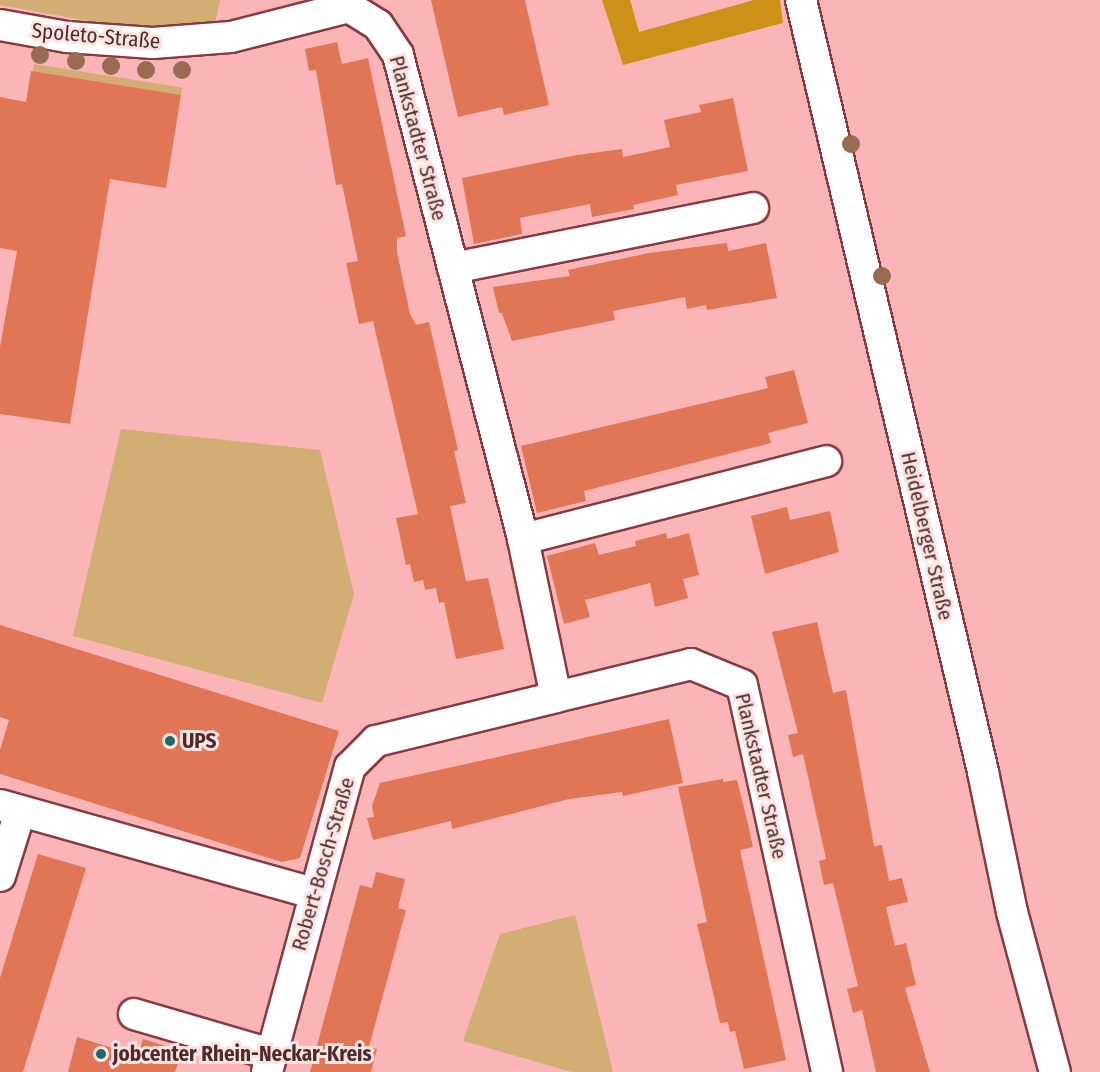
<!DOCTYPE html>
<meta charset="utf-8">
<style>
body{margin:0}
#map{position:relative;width:1100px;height:1072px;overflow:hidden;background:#fbb5b7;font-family:"Fira Sans Condensed",sans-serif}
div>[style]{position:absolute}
.green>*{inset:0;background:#d2ad74;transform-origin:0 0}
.forest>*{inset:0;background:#ce9118}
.building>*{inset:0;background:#e17656}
.roads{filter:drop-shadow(2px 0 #853b41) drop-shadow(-2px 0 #853b41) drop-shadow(0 2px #853b41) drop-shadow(0 -2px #853b41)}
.minor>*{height:30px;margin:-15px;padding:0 15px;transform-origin:15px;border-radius:15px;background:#fff}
.trees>*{width:18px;height:18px;margin:-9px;border-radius:50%;background:#996b52}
.dots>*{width:16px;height:16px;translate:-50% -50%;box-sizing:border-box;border:3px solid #ffe3e3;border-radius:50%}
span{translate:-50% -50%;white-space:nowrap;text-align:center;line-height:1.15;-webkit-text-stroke:6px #ffe3e3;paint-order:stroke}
.street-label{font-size:21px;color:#4d2b2c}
.poi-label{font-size:21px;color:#4d2b2c;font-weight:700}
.left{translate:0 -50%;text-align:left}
</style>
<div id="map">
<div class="green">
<i style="clip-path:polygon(0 0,220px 0,215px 23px,128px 28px,0 5px)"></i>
<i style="left:34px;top:64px;width:150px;height:8px;rotate:9deg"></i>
<i style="clip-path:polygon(121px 429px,320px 450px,354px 594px,322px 703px,73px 636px)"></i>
<i style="clip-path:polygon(575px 915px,613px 1072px,572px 1072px,463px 1041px,500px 934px)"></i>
</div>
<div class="forest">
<i style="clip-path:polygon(602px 0,630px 0,639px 32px,754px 0,780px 0,783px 23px,623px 65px)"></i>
</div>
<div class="building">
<i style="clip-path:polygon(431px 0,525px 0,549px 105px,504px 115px,502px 107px,458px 117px)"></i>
<i style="clip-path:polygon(337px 42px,342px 64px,368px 58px,406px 236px,397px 238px,397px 252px,410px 314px,416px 325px,429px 322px,458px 450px,454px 451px,466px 503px,450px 506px,466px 581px,488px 578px,504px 649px,456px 659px,444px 602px,439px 603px,436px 588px,425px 590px,423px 580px,414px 582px,410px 564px,406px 565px,396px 518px,418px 514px,373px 321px,359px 324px,346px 263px,358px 261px,342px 184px,336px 185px,316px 70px,309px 71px,305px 49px)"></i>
<i style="clip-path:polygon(31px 71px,181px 95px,166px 188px,110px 179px,70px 424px,0 414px,0 347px,17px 251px,0 248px,0 97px,26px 102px)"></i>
<i style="clip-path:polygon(733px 98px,748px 171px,676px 185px,678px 195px,633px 205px,634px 209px,592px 217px,590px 204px,520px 218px,522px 234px,474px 244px,462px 178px,577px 155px,622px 149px,623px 157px,670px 147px,664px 120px,701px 112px,699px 105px)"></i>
<i style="clip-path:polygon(727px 243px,728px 251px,766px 243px,777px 298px,707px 310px,706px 305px,687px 309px,685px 297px,613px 311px,615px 320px,512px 341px,502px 313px,499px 313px,493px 287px,570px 276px,568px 270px,649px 253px)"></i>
<i style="clip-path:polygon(794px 370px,808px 423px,768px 433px,771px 443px,584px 491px,586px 501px,537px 513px,521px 446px,768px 388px,765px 377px)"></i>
<i style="clip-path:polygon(787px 507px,790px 520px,830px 511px,839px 552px,765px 574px,751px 516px)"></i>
<i style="clip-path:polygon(666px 533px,667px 539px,689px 533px,699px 575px,683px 579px,688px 598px,655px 607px,650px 583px,585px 600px,590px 617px,564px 624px,547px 556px,595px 543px,599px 555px,636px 546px,635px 541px)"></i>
<i style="clip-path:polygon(817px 622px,833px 693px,846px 690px,874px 846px,882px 845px,889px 881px,902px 878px,908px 902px,886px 907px,895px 946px,906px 943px,916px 985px,905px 988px,930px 1072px,876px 1072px,862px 1010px,853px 1013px,847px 989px,858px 986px,833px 883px,824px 885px,819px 861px,826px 859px,803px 754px,793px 757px,788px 735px,798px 733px,772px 632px)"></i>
<i style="clip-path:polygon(0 625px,339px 731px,300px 858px,282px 862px,0 774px,0 750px,9px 720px,0 717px)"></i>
<i style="clip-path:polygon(669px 719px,683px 783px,623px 796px,622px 792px,569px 799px,452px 829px,451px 821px,373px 840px,367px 818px,374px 817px,372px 806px,380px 783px)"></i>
<i style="clip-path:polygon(723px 779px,723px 782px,737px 780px,748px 824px,753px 847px,740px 850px,786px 1060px,744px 1069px,735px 1031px,730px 1032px,728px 1022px,720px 1023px,703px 949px,697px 924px,707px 922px,678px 787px)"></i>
<i style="clip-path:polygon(38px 854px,86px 868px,23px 1072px,0 1072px,0 978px)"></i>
<i style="clip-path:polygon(376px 872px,405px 879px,398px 908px,406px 910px,369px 1047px,377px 1049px,371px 1072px,310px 1072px,360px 885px,372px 888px)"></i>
<i style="clip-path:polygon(77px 1037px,138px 1056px,143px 1039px,182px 1051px,175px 1072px,68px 1072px)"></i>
</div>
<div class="roads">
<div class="minor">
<i style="left:801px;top:0;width:793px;rotate:76.73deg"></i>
<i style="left:983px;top:772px;width:143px;rotate:78.3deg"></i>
<i style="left:1012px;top:912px;width:166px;rotate:75deg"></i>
<i style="left:0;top:25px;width:68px;rotate:10.2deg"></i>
<i style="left:67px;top:37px;width:86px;rotate:4deg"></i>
<i style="left:153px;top:43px;width:78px;rotate:-4.4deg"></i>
<i style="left:231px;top:37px;width:122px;rotate:-14.3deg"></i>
<i style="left:349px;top:7px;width:34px;rotate:32deg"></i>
<i style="left:378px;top:25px;width:36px;rotate:56deg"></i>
<i style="left:398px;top:55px;width:500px;rotate:75.5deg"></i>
<i style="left:523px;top:539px;width:161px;rotate:78.2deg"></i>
<i style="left:556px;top:697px;width:139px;rotate:-13.7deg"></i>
<i style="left:691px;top:664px;width:55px;rotate:22.4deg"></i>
<i style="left:742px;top:685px;width:396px;rotate:77.6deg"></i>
<i style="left:453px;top:268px;width:306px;rotate:-11.3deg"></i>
<i style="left:523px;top:539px;width:313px;rotate:-14.4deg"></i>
<i style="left:0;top:805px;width:325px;rotate:15.7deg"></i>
<i style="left:0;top:876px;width:67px;rotate:-72.6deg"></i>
<i style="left:134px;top:1014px;width:143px;rotate:16.3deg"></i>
<i style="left:267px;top:1072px;width:316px;rotate:-74.8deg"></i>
<i style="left:350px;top:767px;width:37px;rotate:-45deg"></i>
<i style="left:376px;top:741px;width:185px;rotate:-13.7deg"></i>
</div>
</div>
<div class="trees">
<i style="left:40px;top:55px"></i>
<i style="left:76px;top:61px"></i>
<i style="left:111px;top:66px"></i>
<i style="left:146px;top:70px"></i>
<i style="left:182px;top:70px"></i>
<i style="left:851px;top:144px"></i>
<i style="left:882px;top:276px"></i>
</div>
<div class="dots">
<i style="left:170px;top:741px;background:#1c696b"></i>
<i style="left:101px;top:1054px;background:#1c696b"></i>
</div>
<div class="street-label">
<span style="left:96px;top:36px;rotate:5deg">Spoleto-Straße</span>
<span style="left:418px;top:138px;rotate:75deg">Plankstadter Straße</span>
<span style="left:927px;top:536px;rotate:77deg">Heidelberger Straße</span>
<span style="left:761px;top:776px;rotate:77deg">Plankstadter Straße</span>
<span style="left:323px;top:864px;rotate:-74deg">Robert-Bosch-Straße</span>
</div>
<div class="poi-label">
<span class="left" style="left:182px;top:741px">UPS</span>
<span class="left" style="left:113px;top:1054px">jobcenter Rhein-Neckar-Kreis</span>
</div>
</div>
